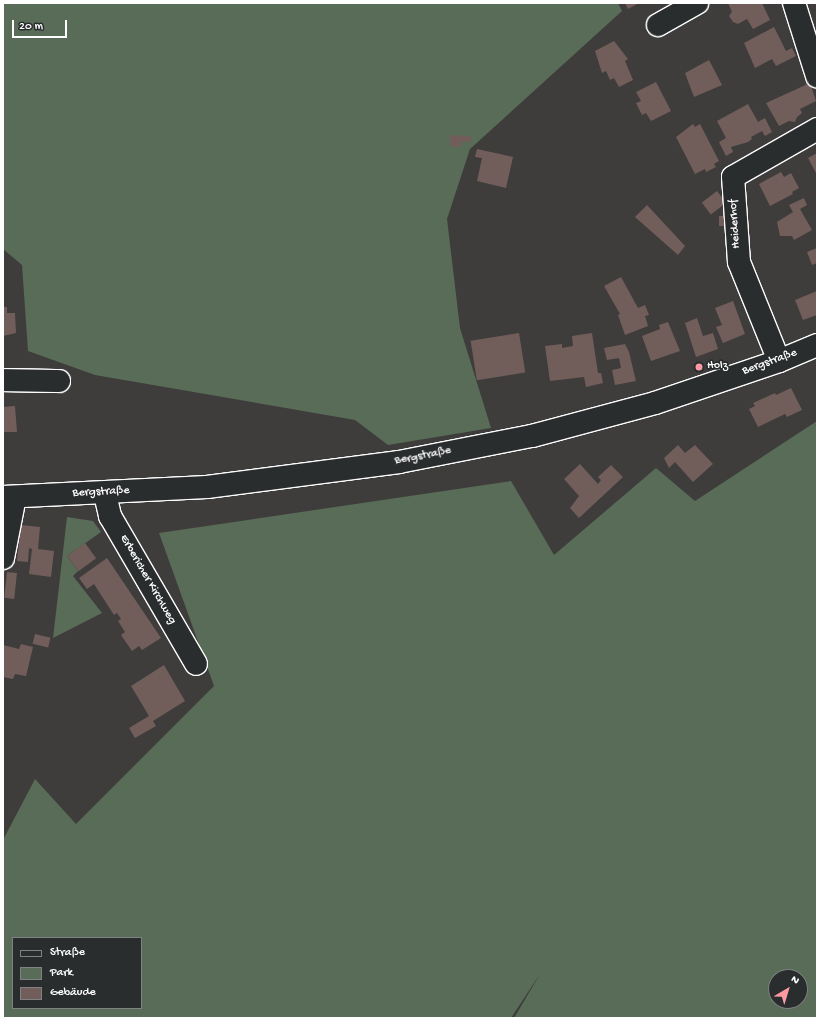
<!DOCTYPE html>
<meta charset="utf-8">
<style>
body{margin:0}
#map{position:relative;width:820px;height:1021px;overflow:hidden;background:#3f3c3c;font-family:"Gochi Hand",sans-serif}
div>[style]{position:absolute}
.green>*{inset:0;background:#586c57}
.building>*{inset:0;background:#715e5b;transform-origin:0 0}
.roads{filter:drop-shadow(1px 0 #fff) drop-shadow(-1px 0 #fff) drop-shadow(0 1px #fff) drop-shadow(0 -1px #fff)}
.minor>*{height:22px;margin:-11px;padding:0 11px;transform-origin:11px;border-radius:11px;background:#2a2d2e}
.dots>*{width:11px;height:11px;translate:-50% -50%;box-sizing:border-box;border:2px solid #2a2d2e;border-radius:50%}
span{translate:-50% -50%;white-space:nowrap;text-align:center;line-height:1.15;-webkit-text-stroke:3.5px #2a2d2e;paint-order:stroke}
.street-label{font-size:12px;color:#fff}
.poi-label{font-size:12px;color:#fff}
.left{translate:0 -50%;text-align:left}
.frame{position:absolute;inset:0;border:4px solid #fff;pointer-events:none}
.legend{position:absolute;left:12px;top:937px;width:130px;height:72px;box-sizing:border-box;background:#2a2d2e;border:1px solid #7f8182;margin:0;padding:5px 7px;list-style:none;font-size:12px;color:#fff}
.legend li{display:flex;align-items:center;gap:8px;height:20px}
.legend b{width:20px;border:1px solid #7f8182}
.north{position:absolute;left:768px;top:969px;width:40px;height:40px;box-sizing:border-box;background:#2a2d2e;border:1px solid #7f8182;border-radius:50%;rotate:38deg;font-size:11px;font-weight:700;line-height:16px;text-align:center;color:#fff}
.north::after{content:'';display:block;margin:auto;width:14px;height:18px;background:#ff9aa2;clip-path:polygon(50% 0,100% 100%,50% 72%,0 100%)}
.scale{position:absolute;left:12px;top:20px;width:55px;height:18px;box-sizing:border-box;border:2px solid #fff;border-top:0;padding-left:5px;font-size:12px;line-height:14px;white-space:nowrap;color:#fff;-webkit-text-stroke:3px #2a2d2e;paint-order:stroke}
</style>
<div id="map">
<div class="green">
<i style="clip-path:polygon(3px 3px,618px 3px,622px 11px,470px 149px,447px 219px,460px 328px,491px 428px,388px 445px,355px 420px,95px 375px,28px 351px,22px 265px,3px 249px)"></i>
<i style="clip-path:polygon(evenodd,817px 421px,817px 1018px,514px 1018px,540px 974px,511px 1018px,3px 1018px,3px 840px,35px 779px,76px 824px,214px 686px,159px 533px,511px 481px,554px 555px,656px 468px,695px 501px,817px 421px,13px 938px,141px 938px,141px 1008px,13px 1008px,13px 938px,817px 421px,776px 977px,800px 977px,800px 1001px,776px 1001px,776px 977px)"></i>
<i style="clip-path:polygon(67px 517px,93px 521px,101px 532px,67px 556px,78px 571px,73px 576px,102px 613px,53px 638px)"></i>
</div>
<div class="building">
<i style="clip-path:polygon(625px 3px,639px 3px,628px 9px)"></i>
<i style="clip-path:polygon(728px 3px,762px 3px,770px 20px,753px 29px,747px 19px,738px 24px,733px 22px,729px 16px,732px 12px)"></i>
<i style="clip-path:polygon(774px 27px,786px 51px,792px 48px,796px 56px,776px 66px,772px 59px,755px 68px,744px 43px)"></i>
<i style="clip-path:polygon(614px 41px,628px 59px,625px 61px,633px 80px,619px 87px,614px 78px,610px 80px,606px 71px,602px 73px,595px 51px)"></i>
<i style="clip-path:polygon(709px 60px,722px 85px,694px 97px,685px 73px)"></i>
<i style="clip-path:polygon(656px 82px,671px 111px,651px 121px,646px 113px,642px 115px,636px 103px,641px 101px,636px 92px)"></i>
<i style="clip-path:polygon(810px 83px,816px 101px,800px 109px,802px 113px,797px 117px,795px 122px,789px 121px,779px 126px,766px 103px)"></i>
<i style="clip-path:polygon(748px 104px,758px 122px,765px 118px,772px 132px,765px 136px,762px 131px,751px 137px,752px 139px,748px 142px,731px 147px,733px 152px,726px 156px,719px 142px,726px 138px,717px 121px)"></i>
<i style="clip-path:polygon(693px 124px,695px 127px,700px 124px,719px 161px,714px 164px,716px 167px,706px 172px,705px 169px,695px 174px,676px 137px)"></i>
<i style="clip-path:polygon(450px 135px,471px 136px,471px 142px,461px 142px,461px 147px,450px 146px)"></i>
<i style="clip-path:polygon(477px 149px,513px 157px,506px 188px,477px 181px,482px 158px,475px 157px)"></i>
<i style="clip-path:polygon(817px 153px,817px 175px,808px 158px)"></i>
<i style="clip-path:polygon(781px 172px,784px 177px,791px 173px,799px 188px,792px 192px,793px 194px,770px 206px,759px 184px)"></i>
<i style="left:717px;top:191px;width:15px;height:19px;rotate:53deg"></i>
<i style="clip-path:polygon(804px 198px,807px 205px,800px 209px,812px 230px,794px 240px,792px 236px,780px 236px,777px 222px,793px 212px,789px 205px)"></i>
<i style="clip-path:polygon(647px 205px,685px 246px,678px 255px,635px 217px)"></i>
<i style="left:719px;top:216px;width:6px;height:10px"></i>
<i style="clip-path:polygon(817px 248px,817px 263px,812px 265px,807px 252px)"></i>
<i style="clip-path:polygon(621px 277px,638px 308px,645px 305px,649px 315px,645px 316px,648px 326px,625px 335px,618px 315px,620px 314px,604px 286px)"></i>
<i style="clip-path:polygon(817px 291px,817px 315px,803px 320px,795px 300px)"></i>
<i style="clip-path:polygon(733px 301px,745px 334px,723px 343px,716px 327px,722px 325px,715px 308px)"></i>
<i style="clip-path:polygon(3px 307px,7px 307px,7px 313px,15px 313px,16px 333px,3px 336px)"></i>
<i style="clip-path:polygon(697px 318px,703px 336px,713px 333px,718px 349px,696px 357px,685px 323px)"></i>
<i style="clip-path:polygon(668px 322px,680px 351px,651px 361px,642px 336px,660px 329px,659px 325px)"></i>
<i style="left:519px;top:333px;width:40px;height:49px;rotate:81deg"></i>
<i style="clip-path:polygon(592px 333px,598px 373px,601px 373px,603px 383px,586px 387px,584px 377px,550px 381px,545px 346px,562px 344px,562px 348px,573px 346px,572px 336px)"></i>
<i style="clip-path:polygon(625px 344px,629px 352px,636px 381px,615px 385px,612px 370px,621px 368px,619px 358px,607px 360px,604px 348px)"></i>
<i style="clip-path:polygon(791px 388px,802px 410px,787px 417px,785px 414px,758px 427px,749px 409px,755px 406px,753px 403px,775px 393px,776px 395px)"></i>
<i style="clip-path:polygon(15px 406px,17px 432px,3px 432px,3px 407px)"></i>
<i style="clip-path:polygon(678px 445px,685px 453px,695px 445px,713px 464px,693px 482px,675px 462px,669px 468px,664px 458px)"></i>
<i style="clip-path:polygon(580px 464px,598px 484px,601px 480px,598px 477px,611px 465px,623px 477px,579px 518px,570px 508px,579px 496px,564px 479px)"></i>
<i style="clip-path:polygon(21px 525px,40px 527px,38px 549px,54px 551px,51px 577px,29px 574px,32px 549px,29px 548px,28px 562px,17px 561px)"></i>
<i style="left:85px;top:543px;width:19px;height:22px;rotate:54deg"></i>
<i style="clip-path:polygon(107px 558px,161px 638px,142px 650px,139px 646px,132px 651px,121px 635px,125px 632px,118px 621px,121px 619px,117px 613px,114px 615px,94px 584px,87px 589px,79px 578px)"></i>
<i style="left:7px;top:572px;width:10px;height:26px;rotate:6deg"></i>
<i style="left:35px;top:634px;width:16px;height:10px;rotate:14deg"></i>
<i style="clip-path:polygon(21px 644px,33px 647px,26px 676px,15px 674px,13px 679px,3px 677px,3px 645px,19px 649px)"></i>
<i style="clip-path:polygon(164px 665px,185px 701px,153px 721px,156px 726px,135px 738px,129px 728px,149px 716px,131px 686px)"></i>
</div>
<div class="roads">
<div class="minor">
<i style="left:794px;top:3px;width:77px;rotate:72.5deg"></i>
<i style="left:658px;top:25px;width:45px;rotate:-29.4deg"></i>
<i style="left:779px;top:361px;width:107px;rotate:-112deg"></i>
<i style="left:739px;top:262px;width:85px;rotate:-94deg"></i>
<i style="left:733px;top:177px;width:97px;rotate:-29.7deg"></i>
<i style="left:3px;top:380px;width:56px;rotate:1deg"></i>
<i style="left:105px;top:494px;width:23px;rotate:77deg"></i>
<i style="left:110px;top:516px;width:171px;rotate:59.8deg"></i>
<i style="left:3px;top:497px;width:204px;rotate:-2.8deg"></i>
<i style="left:207px;top:487px;width:194px;rotate:-7.4deg"></i>
<i style="left:399px;top:462px;width:136px;rotate:-11.1deg"></i>
<i style="left:532px;top:436px;width:127px;rotate:-15deg"></i>
<i style="left:655px;top:403px;width:131px;rotate:-18.7deg"></i>
<i style="left:779px;top:361px;width:41px;rotate:-22.8deg"></i>
<i style="left:3px;top:558px;width:62px;rotate:-78.9deg"></i>
</div>
</div>
<div class="dots">
<i style="left:699px;top:367px;background:#ff9aa2"></i>
</div>
<div class="street-label">
<span style="left:736px;top:224px;rotate:-94deg">Heiderhof</span>
<span style="left:770px;top:363px;rotate:-20deg">Bergstraße</span>
<span style="left:423px;top:457px;rotate:-11deg">Bergstraße</span>
<span style="left:101px;top:493px;rotate:-3deg">Bergstraße</span>
<span style="left:147px;top:580px;rotate:60deg">Erbericher Kirchweg</span>
</div>
<div class="poi-label">
<span class="left" style="left:707px;top:367px">Holz</span>
</div>
<div class="frame"></div>
<ul class="legend">
<li><b style="height:5px;background:#2a2d2e"></b>Straße</li>
<li><b style="height:11px;background:#586c57"></b>Park</li>
<li><b style="height:11px;background:#715e5b"></b>Gebäude</li>
</ul>
<div class="north">N</div>
<div class="scale">20 m</div>
</div>
